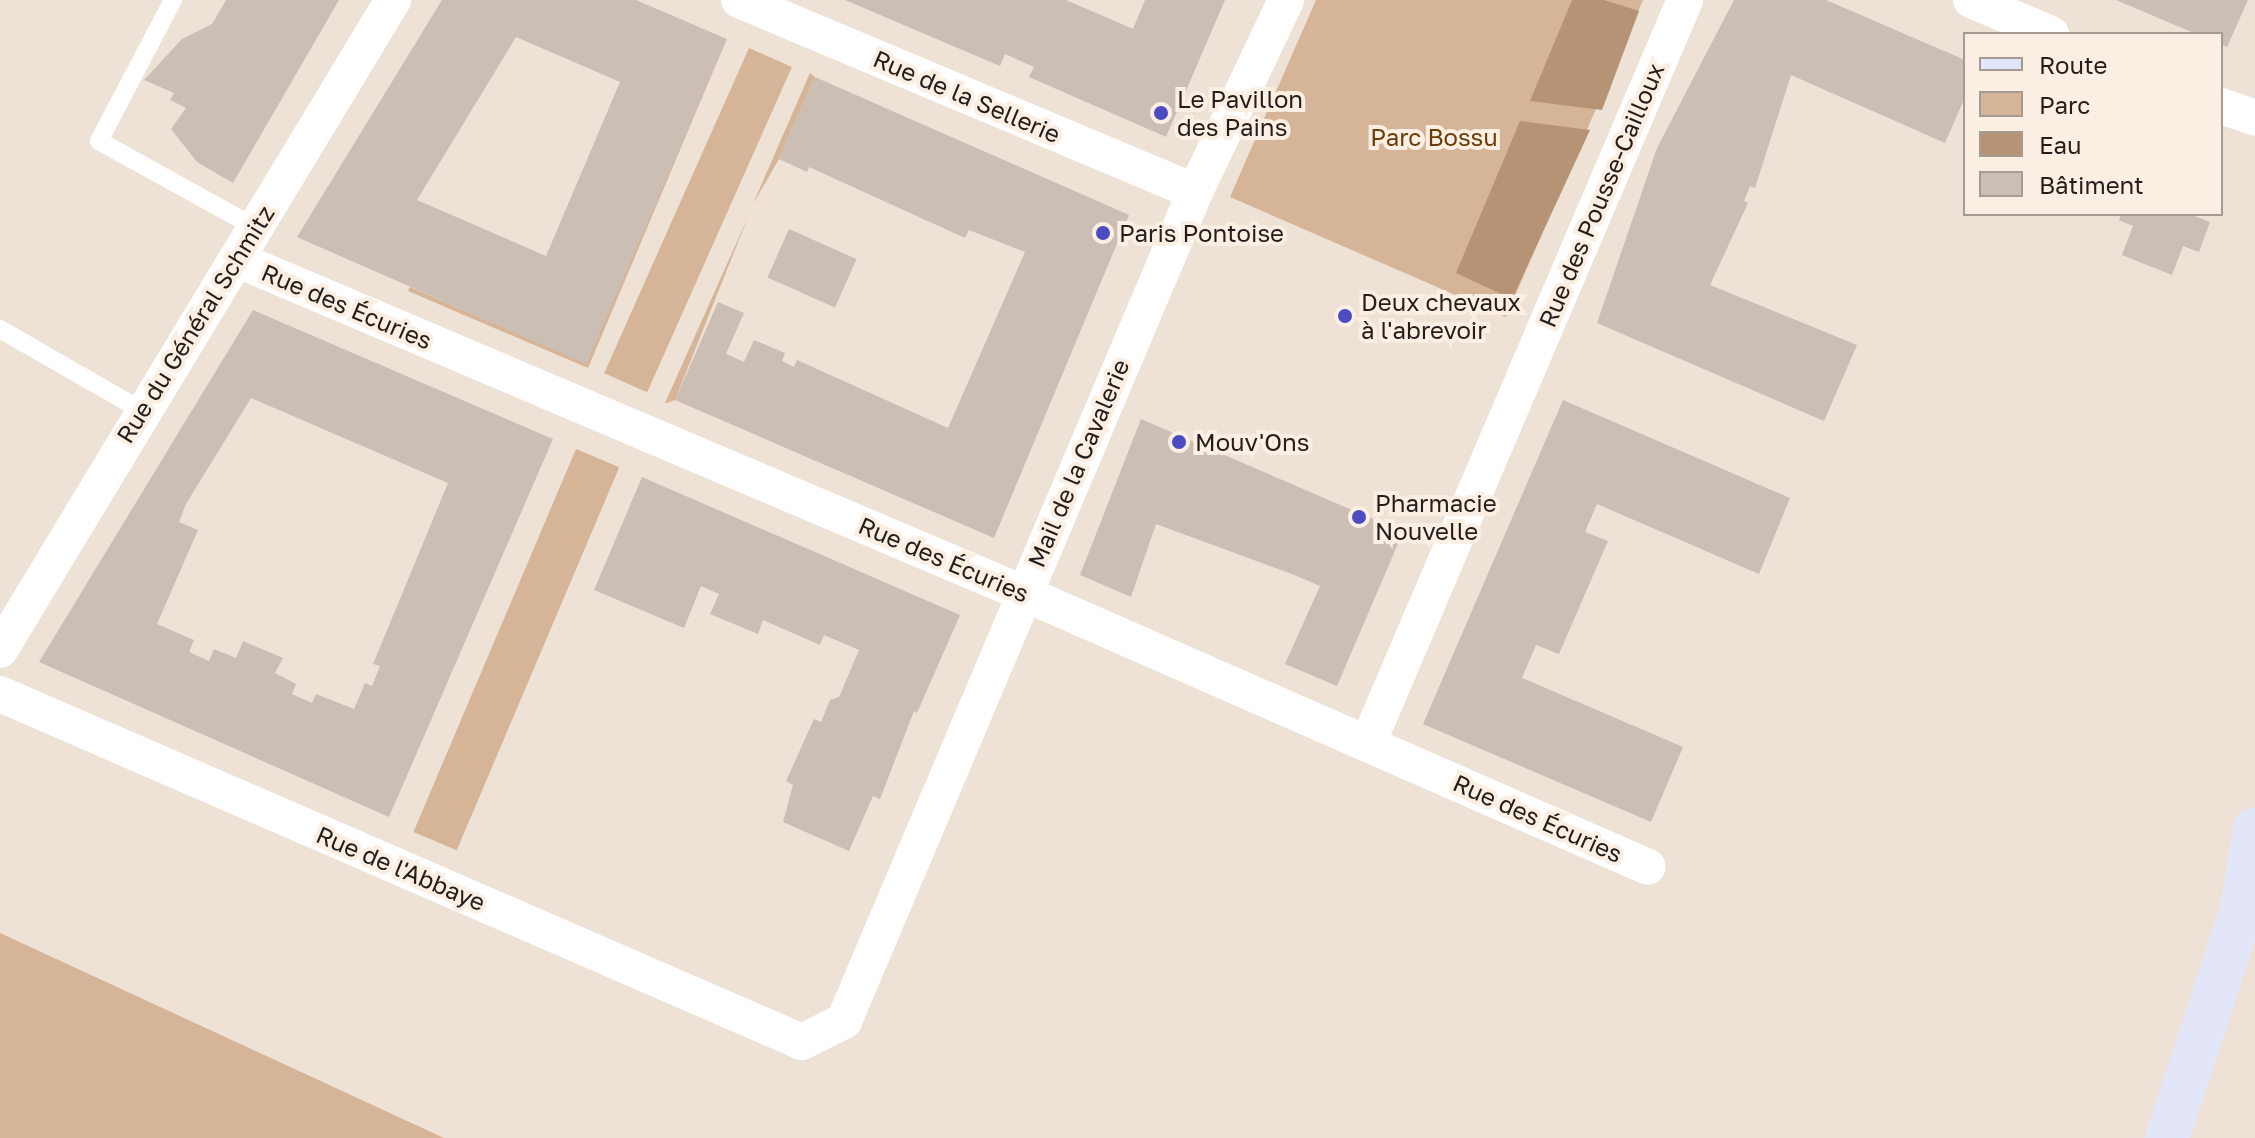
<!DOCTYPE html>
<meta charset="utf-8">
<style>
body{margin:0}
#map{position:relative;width:2255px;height:1138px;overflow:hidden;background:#eee1d6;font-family:"Golos Text",sans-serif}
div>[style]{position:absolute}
.green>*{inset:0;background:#d5b497;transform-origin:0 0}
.water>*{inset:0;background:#b69375}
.building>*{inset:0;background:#cbbeb4;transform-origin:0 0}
.service>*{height:18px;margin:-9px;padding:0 9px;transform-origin:9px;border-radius:9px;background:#fff}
.minor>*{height:36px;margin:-18px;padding:0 18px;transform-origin:18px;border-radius:18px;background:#fff}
.secondary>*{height:44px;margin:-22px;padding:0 22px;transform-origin:22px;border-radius:22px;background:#e3e6f9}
.dots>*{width:22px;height:22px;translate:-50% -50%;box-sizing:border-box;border:4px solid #fbeee3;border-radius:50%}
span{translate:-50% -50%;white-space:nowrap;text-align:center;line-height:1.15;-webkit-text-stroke:8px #fbeee3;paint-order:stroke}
.street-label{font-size:24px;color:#231e1b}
.poi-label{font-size:24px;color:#231e1b}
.left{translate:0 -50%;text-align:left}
.park-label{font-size:24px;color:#6c3d08}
.legend{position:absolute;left:1963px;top:32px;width:260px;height:184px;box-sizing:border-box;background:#fbeee3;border:2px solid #a59b93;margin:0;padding:10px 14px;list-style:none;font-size:24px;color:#231e1b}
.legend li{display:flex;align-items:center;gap:16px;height:40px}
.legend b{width:40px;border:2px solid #a59b93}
</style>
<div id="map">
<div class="green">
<i style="clip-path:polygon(1316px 0,1643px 0,1506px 317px,1230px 197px)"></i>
<i style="clip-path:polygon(728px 36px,588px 368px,408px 291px,410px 287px,586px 363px)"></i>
<i style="left:749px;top:48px;width:47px;height:356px;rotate:24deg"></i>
<i style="clip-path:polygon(810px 73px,815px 77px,779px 159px,753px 204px)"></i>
<i style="clip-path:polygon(748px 217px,675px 400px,667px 403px,665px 403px)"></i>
<i style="left:576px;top:449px;width:47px;height:416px;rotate:23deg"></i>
<i style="clip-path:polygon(0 933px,444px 1138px,0 1138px)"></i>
</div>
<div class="water">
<i style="clip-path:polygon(1572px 0,1604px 0,1639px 11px,1602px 110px,1530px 101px)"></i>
<i style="clip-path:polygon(1520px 121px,1590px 130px,1512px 299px,1456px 273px)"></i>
</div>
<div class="building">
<i style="clip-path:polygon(226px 0,339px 0,233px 183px,197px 162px,171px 129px,186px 108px,170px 100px,174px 93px,144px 80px,182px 39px,212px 24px)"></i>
<i style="clip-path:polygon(evenodd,442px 0,636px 0,727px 39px,586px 364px,297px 237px,442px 0,516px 37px,620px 82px,546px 256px,417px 200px,516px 37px)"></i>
<i style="clip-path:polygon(845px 0,1066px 0,1133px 29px,1145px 0,1225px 0,1166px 137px,1029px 77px,1034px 67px,1005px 54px,1000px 66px)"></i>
<i style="clip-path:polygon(1734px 0,1826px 0,1965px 60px,1965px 97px,1945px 143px,1791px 75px,1755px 188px,1750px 186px,1744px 201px,1748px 203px,1710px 285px,1857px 345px,1824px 421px,1597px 323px,1657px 148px)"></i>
<i style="clip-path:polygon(2116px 0,2248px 0,2227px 47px,2221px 44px,2221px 34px,2196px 34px)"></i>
<i style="clip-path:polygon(815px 77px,1129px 215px,994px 538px,675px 400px,718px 302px,744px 313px,726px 354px,744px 362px,754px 340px,785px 353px,782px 361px,794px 367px,797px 360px,948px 428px,1025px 252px,969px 230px,965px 238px,809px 167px,807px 172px,779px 159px)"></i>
<i style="clip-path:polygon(2121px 214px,2189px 214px,2210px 222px,2199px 252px,2183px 246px,2172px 275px,2122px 255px,2133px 226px,2119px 220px)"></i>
<i style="left:789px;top:229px;width:74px;height:53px;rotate:24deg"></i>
<i style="clip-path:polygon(evenodd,253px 310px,553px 439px,389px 817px,39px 662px,253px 310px,251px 398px,448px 483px,373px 664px,380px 666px,372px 686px,365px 683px,354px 709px,316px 694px,312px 703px,292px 694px,296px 684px,275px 673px,283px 658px,243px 641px,236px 658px,214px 649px,209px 661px,189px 652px,194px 640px,157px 624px,198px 530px,179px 522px,186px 504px,251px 398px)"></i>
<i style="clip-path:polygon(1563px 400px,1790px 498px,1759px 574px,1597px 504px,1585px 532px,1608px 541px,1559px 654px,1536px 645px,1522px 678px,1683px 747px,1651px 822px,1423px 724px)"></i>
<i style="clip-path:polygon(1141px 419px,1403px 532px,1337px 686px,1285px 664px,1320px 586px,1297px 576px,1156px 524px,1131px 597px,1080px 575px)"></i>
<i style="clip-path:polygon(642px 477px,960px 615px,917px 713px,914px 711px,880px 799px,873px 796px,849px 851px,783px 822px,793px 785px,786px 781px,814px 719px,821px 722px,830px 700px,839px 697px,859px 650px,824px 635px,820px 645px,763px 620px,758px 634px,710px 614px,719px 594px,701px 586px,684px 628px,594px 590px)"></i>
</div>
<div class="service">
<i style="left:173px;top:0;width:159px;rotate:117.7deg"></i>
<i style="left:99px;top:141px;width:178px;rotate:28.9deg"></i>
<i style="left:0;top:329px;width:163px;rotate:29.9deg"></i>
</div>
<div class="minor">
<i style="left:739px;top:0;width:495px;rotate:22.8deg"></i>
<i style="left:1971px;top:0;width:87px;rotate:23deg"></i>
<i style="left:2221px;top:106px;width:36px;rotate:19deg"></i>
<i style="left:236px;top:259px;width:855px;rotate:23deg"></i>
<i style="left:1023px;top:593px;width:682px;rotate:23.67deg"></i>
<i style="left:0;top:650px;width:760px;rotate:-58.84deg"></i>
<i style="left:0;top:694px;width:874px;rotate:23.46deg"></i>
<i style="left:802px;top:1042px;width:47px;rotate:-26.6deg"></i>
<i style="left:844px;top:1021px;width:900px;rotate:-67.05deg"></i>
<i style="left:1195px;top:192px;width:212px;rotate:-64.6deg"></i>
<i style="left:1368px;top:743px;width:808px;rotate:-66.89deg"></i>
</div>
<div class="secondary">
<i style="left:2167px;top:1138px;width:240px;rotate:-71.8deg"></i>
<i style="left:2242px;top:910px;width:82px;rotate:-80.9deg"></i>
</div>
<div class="dots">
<i style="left:1161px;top:113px;background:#4c4cc2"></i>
<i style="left:1103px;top:233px;background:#4c4cc2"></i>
<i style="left:1345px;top:316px;background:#4c4cc2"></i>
<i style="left:1179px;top:442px;background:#4c4cc2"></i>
<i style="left:1359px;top:517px;background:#4c4cc2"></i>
</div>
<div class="street-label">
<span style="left:967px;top:96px;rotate:23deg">Rue de la Sellerie</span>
<span style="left:1601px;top:195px;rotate:-67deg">Rue des Pousse-Cailloux</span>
<span style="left:347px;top:306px;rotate:23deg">Rue des Écuries</span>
<span style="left:195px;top:324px;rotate:-58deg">Rue du Général Schmitz</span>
<span style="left:1078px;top:463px;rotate:-67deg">Mail de la Cavalerie</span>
<span style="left:944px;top:559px;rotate:23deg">Rue des Écuries</span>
<span style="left:1538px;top:818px;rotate:24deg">Rue des Écuries</span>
<span style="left:401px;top:868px;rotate:23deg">Rue de l'Abbaye</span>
</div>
<div class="poi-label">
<span class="left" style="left:1177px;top:113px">Le Pavillon<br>des Pains</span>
<span class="left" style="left:1119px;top:233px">Paris Pontoise</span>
<span class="left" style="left:1361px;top:316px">Deux chevaux<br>à l'abrevoir</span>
<span class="left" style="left:1195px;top:442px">Mouv'Ons</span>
<span class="left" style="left:1375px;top:517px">Pharmacie<br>Nouvelle</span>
</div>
<div class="park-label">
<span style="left:1434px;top:137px">Parc Bossu</span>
</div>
<ul class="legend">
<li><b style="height:10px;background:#e3e6f9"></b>Route</li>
<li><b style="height:22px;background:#d5b497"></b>Parc</li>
<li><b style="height:22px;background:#b69375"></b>Eau</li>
<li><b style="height:22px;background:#cbbeb4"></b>Bâtiment</li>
</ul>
</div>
